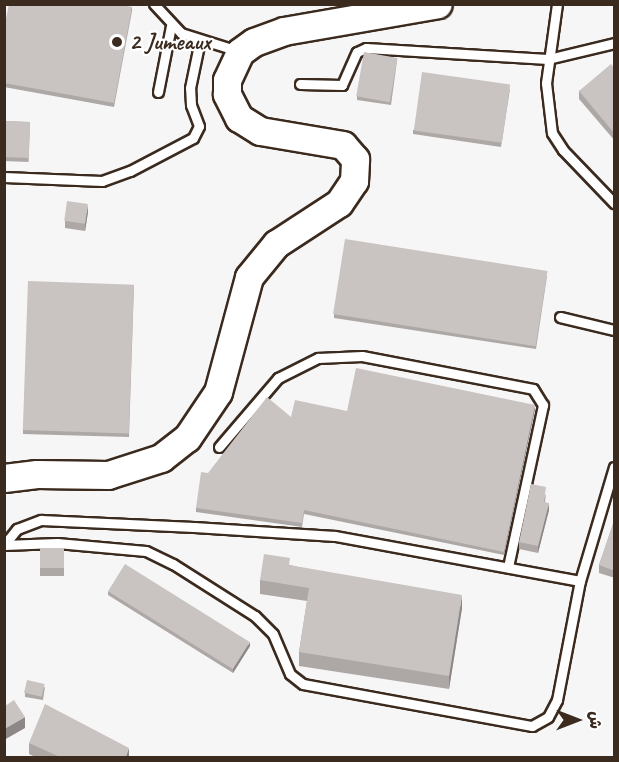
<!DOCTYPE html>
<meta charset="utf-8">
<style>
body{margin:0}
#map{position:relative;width:619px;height:762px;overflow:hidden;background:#f7f6f6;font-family:Caveat,"Playpen Sans Arabic",sans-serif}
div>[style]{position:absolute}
.roads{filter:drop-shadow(2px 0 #3b2a1e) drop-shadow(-2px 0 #3b2a1e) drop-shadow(0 2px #3b2a1e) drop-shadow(0 -2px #3b2a1e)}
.service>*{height:9px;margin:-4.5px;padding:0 4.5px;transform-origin:4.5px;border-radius:4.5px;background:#fff}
.secondary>*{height:27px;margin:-13.5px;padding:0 13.5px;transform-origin:13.5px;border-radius:13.5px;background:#fff}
.wall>*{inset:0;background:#ada8a6;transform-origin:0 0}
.shaded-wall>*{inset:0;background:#8d8887;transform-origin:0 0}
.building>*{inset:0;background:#c9c3c1;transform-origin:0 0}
.dots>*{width:16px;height:16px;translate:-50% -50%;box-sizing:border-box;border:3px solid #fff;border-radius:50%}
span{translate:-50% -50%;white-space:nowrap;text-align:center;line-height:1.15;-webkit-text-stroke:4.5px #fff;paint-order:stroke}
.poi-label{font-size:24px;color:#3b2a1e;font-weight:700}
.left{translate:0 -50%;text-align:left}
.frame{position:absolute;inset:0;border:6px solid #3b2a1e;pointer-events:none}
.north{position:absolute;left:547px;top:690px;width:60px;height:60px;-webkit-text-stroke:4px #fff;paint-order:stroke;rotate:90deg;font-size:16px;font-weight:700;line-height:24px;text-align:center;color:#3b2a1e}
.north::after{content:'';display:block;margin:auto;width:21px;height:27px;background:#3b2a1e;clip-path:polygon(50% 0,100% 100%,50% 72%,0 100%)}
</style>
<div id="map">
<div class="roads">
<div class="service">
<i style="left:154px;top:4px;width:40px;rotate:47deg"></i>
<i style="left:181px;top:33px;width:60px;rotate:17.5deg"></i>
<i style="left:557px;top:4px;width:80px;rotate:97.9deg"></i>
<i style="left:546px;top:83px;width:50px;rotate:83.2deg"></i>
<i style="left:552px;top:133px;width:20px;rotate:57deg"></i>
<i style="left:563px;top:150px;width:74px;rotate:46.1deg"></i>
<i style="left:300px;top:84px;width:42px;rotate:1.4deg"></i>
<i style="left:342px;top:85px;width:36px;rotate:-66deg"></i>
<i style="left:357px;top:52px;width:10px;rotate:-24deg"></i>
<i style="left:366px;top:48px;width:182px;rotate:3.5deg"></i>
<i style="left:548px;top:59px;width:68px;rotate:-13.6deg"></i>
<i style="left:158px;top:92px;width:67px;rotate:-78.9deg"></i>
<i style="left:4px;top:177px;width:98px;rotate:2.3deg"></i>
<i style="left:102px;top:181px;width:30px;rotate:-20deg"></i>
<i style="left:130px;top:171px;width:71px;rotate:-27.6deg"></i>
<i style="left:193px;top:138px;width:13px;rotate:-63deg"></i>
<i style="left:199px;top:126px;width:22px;rotate:-111deg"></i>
<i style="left:191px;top:105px;width:17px;rotate:-93deg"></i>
<i style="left:190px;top:88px;width:49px;rotate:-78.2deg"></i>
<i style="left:560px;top:317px;width:56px;rotate:13.5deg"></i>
<i style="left:219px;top:447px;width:91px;rotate:-49.5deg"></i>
<i style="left:278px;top:378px;width:45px;rotate:-26.6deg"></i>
<i style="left:318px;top:358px;width:44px;rotate:-2.6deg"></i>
<i style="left:362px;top:356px;width:174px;rotate:10.9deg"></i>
<i style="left:533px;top:389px;width:19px;rotate:58deg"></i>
<i style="left:543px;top:405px;width:166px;rotate:102.2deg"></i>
<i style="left:4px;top:545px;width:53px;rotate:-2.2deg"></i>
<i style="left:57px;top:543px;width:89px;rotate:5.1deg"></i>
<i style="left:146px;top:551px;width:30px;rotate:26deg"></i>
<i style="left:173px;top:564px;width:97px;rotate:32.4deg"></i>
<i style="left:255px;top:616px;width:25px;rotate:45deg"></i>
<i style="left:273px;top:634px;width:43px;rotate:67deg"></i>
<i style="left:290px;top:674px;width:16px;rotate:38deg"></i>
<i style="left:303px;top:684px;width:233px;rotate:10.4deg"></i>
<i style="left:532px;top:726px;width:18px;rotate:-29deg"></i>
<i style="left:548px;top:717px;width:19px;rotate:-62deg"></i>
<i style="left:557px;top:700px;width:121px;rotate:-79.1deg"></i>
<i style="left:580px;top:581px;width:119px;rotate:-73.4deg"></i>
<i style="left:4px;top:545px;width:21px;rotate:-51deg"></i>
<i style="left:17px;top:529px;width:26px;rotate:-21deg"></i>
<i style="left:41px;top:520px;width:153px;rotate:2.6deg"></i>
<i style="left:194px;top:527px;width:141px;rotate:3.7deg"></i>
<i style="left:335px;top:536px;width:249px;rotate:10.4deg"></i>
</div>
<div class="secondary">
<i style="left:4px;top:478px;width:33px;rotate:-7deg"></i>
<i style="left:37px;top:474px;width:71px;rotate:0.8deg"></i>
<i style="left:108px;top:475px;width:56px;rotate:-17.8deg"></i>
<i style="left:161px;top:458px;width:33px;rotate:-38deg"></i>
<i style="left:187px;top:438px;width:55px;rotate:-56deg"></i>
<i style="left:218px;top:392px;width:119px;rotate:-74.9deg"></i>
<i style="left:249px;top:277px;width:43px;rotate:-50.7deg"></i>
<i style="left:276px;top:244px;width:75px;rotate:-33.1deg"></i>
<i style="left:339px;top:203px;width:27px;rotate:-56deg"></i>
<i style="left:354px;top:181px;width:22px;rotate:-87deg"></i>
<i style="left:355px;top:159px;width:18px;rotate:-131deg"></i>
<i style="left:343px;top:145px;width:84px;rotate:-170.4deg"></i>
<i style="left:260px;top:131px;width:25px;rotate:-148deg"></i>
<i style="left:239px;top:118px;width:27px;rotate:-117deg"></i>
<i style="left:227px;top:94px;width:14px;rotate:-90deg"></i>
<i style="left:227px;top:80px;width:31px;rotate:-65deg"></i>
<i style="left:240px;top:52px;width:17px;rotate:-36deg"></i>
<i style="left:254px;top:42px;width:32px;rotate:-20deg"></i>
<i style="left:284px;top:31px;width:156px;rotate:-9.9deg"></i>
</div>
</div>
<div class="wall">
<i style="clip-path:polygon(132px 11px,114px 107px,4px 87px,4px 28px)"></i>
<i style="clip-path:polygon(397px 61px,391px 105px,357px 100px,357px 96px)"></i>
<i style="clip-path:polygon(615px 69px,615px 141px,579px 99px,579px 91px)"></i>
<i style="clip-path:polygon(510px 89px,501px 147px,413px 134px,413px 130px)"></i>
<i style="left:4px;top:121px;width:26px;height:40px;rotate:2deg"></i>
<i style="clip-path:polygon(88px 212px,85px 231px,65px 228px,65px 221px)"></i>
<i style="clip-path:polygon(547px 276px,536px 349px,334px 318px,334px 314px)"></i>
<i style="clip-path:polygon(134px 285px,129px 437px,23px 434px,23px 430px)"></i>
<i style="clip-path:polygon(535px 409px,504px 555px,304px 514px,302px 527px,196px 512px,196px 508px,291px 417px,347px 411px)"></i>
<i style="clip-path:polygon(546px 494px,545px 502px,549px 510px,538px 553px,519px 549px,519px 542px)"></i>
<i style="clip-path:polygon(615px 518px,615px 578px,599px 573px,599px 565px)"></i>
<i style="left:40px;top:548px;width:24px;height:28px"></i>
<i style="clip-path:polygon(290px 565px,462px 608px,449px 689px,299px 666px,299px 652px,307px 601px,260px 594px,260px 580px)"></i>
<i style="clip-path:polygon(108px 591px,250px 646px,233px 673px,108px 595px)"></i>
<i style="clip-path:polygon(45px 687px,43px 700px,25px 697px,25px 693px)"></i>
<i style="clip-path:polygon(29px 743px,129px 758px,37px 758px,29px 754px)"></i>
</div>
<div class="shaded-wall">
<i style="left:132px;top:7px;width:4px;height:98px;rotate:90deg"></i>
<i style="clip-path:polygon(88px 204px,88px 212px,85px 231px,85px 224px)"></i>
<i style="clip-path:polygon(535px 405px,535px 409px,504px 555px,504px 552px)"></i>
<i style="clip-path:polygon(549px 503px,549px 510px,538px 553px,538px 546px)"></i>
<i style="clip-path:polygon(462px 595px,462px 608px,449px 689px,449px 676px)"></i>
<i style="clip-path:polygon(250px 642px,250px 646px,233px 673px,233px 669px)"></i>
<i style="clip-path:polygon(25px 717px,25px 728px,4px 740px,4px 729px)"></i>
<i style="clip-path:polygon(129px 748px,129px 758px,126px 756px)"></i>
</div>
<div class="building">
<i style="clip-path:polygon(9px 4px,118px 4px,132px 7px,114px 103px,4px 83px,4px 28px)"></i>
<i style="left:364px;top:52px;width:34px;height:45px;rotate:10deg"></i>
<i style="clip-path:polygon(611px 64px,615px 69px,615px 134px,579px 91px)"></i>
<i style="left:422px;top:72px;width:89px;height:59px;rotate:8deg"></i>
<i style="left:4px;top:121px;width:26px;height:36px;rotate:2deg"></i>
<i style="left:67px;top:201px;width:21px;height:20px;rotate:8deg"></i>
<i style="left:345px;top:239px;width:205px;height:76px;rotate:9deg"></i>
<i style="left:28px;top:281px;width:106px;height:149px;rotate:2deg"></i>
<i style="clip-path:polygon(356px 368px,535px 405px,504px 552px,304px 510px,302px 523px,196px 508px,201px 472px,208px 473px,267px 397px,291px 417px,295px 400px,347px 411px)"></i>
<i style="clip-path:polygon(531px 484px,546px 487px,544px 502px,549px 503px,538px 546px,519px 542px)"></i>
<i style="clip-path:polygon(615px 518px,615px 571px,599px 565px)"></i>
<i style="left:40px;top:548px;width:24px;height:20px"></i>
<i style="clip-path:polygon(264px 554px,290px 558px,289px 565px,462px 595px,449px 676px,299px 652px,309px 588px,260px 580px)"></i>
<i style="left:125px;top:564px;width:147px;height:32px;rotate:32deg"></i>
<i style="left:27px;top:680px;width:18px;height:13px;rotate:13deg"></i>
<i style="clip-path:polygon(14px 700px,25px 717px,4px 729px,4px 704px,5px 706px)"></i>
<i style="clip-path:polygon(45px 704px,129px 748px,126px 756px,129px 758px,62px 758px,29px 743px)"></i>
</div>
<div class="dots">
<i style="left:117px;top:42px;background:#3b2a1e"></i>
</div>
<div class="poi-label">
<span class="left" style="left:129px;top:42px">2 Jumeaux</span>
</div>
<div class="frame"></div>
<div class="north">ش</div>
</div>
